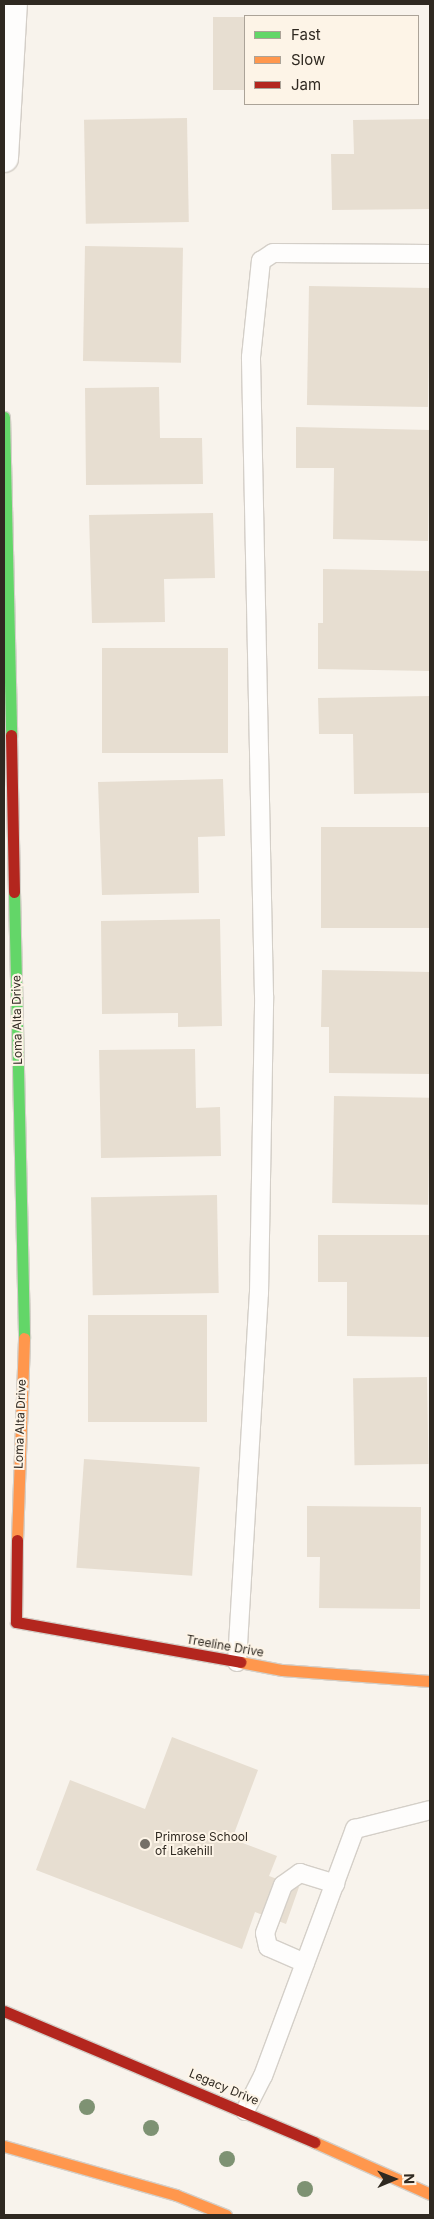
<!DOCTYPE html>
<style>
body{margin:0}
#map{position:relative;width:434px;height:2219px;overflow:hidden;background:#f8f3ec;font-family:Inter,sans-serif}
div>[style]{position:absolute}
.building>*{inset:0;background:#e7ded1;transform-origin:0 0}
.roads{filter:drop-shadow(1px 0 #d4cfc8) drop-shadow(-1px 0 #d4cfc8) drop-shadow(0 1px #d4cfc8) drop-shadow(0 -1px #d4cfc8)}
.lane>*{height:18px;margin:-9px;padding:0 9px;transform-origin:9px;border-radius:9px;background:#fefdfc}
.street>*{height:28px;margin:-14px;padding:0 14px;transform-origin:14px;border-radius:14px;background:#fefdfc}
.fast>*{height:11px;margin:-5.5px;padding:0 5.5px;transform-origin:5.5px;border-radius:5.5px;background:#63d668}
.slow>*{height:11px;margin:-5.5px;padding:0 5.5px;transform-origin:5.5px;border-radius:5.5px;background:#ff974d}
.jam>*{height:11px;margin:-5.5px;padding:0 5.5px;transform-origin:5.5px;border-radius:5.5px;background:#b3261e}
.trees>*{width:16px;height:16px;margin:-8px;border-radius:50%;background:#7e9273}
.dots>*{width:14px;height:14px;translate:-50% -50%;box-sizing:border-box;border:2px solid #fdf4e7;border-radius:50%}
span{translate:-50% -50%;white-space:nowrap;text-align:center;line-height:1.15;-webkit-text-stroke:4px #fdf4e7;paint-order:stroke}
.street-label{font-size:12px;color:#2f2921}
.poi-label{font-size:12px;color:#2f2921}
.left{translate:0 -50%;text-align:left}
.frame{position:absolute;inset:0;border:5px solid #2f2921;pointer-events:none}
.legend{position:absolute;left:244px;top:15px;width:175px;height:90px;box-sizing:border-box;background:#fdf4e7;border:1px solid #aba398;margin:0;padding:6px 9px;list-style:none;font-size:15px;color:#2f2921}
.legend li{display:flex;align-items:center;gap:10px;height:25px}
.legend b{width:25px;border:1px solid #aba398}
.north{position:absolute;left:369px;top:2154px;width:50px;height:50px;-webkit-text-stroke:4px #fdf4e7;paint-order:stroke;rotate:89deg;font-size:14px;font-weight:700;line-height:20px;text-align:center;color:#2f2921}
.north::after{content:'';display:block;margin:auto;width:18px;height:22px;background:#2f2921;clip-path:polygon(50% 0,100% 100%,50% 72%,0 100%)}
</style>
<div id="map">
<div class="building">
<i style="left:213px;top:17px;width:32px;height:73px"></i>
<i style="left:187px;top:118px;width:104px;height:103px;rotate:89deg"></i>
<i style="clip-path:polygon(430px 119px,430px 209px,332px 210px,331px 154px,354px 154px,353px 120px)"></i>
<i style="left:85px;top:246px;width:98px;height:115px;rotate:1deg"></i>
<i style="left:309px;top:286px;width:121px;height:119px;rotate:1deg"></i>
<i style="clip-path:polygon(159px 387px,160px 438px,202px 438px,203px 484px,86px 485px,85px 388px)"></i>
<i style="clip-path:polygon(296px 427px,430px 430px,428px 541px,333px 539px,334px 468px,296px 468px)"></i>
<i style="clip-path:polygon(213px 513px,215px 578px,164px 579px,165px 622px,92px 623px,89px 515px)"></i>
<i style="clip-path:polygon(323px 569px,430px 571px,430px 671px,318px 669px,318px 623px,323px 623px)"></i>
<i style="left:102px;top:648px;width:126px;height:105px"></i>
<i style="clip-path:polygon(430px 696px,430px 793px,354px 794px,353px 734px,319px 734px,318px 698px)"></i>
<i style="clip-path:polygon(223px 779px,225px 836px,198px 837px,199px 893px,102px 895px,98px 782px)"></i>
<i style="left:430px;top:827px;width:101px;height:109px;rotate:90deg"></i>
<i style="clip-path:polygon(220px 919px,222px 1026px,178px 1027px,178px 1013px,102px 1014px,101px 921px)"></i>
<i style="clip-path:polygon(322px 970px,430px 972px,430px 1074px,329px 1073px,329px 1027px,321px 1027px)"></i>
<i style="clip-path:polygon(195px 1049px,196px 1108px,220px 1107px,221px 1156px,101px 1158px,99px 1050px)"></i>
<i style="left:334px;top:1096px;width:96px;height:107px;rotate:1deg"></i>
<i style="left:217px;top:1195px;width:98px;height:126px;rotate:89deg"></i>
<i style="clip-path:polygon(318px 1235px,430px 1235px,430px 1337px,347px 1336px,347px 1282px,318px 1282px)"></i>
<i style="left:88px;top:1315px;width:119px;height:107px"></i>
<i style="left:427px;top:1377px;width:87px;height:74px;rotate:89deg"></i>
<i style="left:84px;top:1459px;width:116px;height:109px;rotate:4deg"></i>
<i style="clip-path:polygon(307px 1506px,421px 1507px,420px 1609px,319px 1608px,320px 1557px,307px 1557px)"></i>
<i style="clip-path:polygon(172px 1737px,258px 1770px,232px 1839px,277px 1856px,269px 1876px,299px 1887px,286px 1924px,255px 1912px,242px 1949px,36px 1870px,70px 1780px,145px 1809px)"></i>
</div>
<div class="roads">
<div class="lane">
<i style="left:237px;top:1662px;width:370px;rotate:-86.6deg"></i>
<i style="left:259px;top:1293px;width:297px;rotate:-89deg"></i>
<i style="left:264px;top:996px;width:639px;rotate:-91.17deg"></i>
<i style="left:251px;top:357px;width:97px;rotate:-84.1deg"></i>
<i style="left:261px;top:261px;width:14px;rotate:-34deg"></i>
<i style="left:273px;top:253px;width:157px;rotate:0.4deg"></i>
<i style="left:305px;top:1963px;width:40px;rotate:-156.6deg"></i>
<i style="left:268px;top:1947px;width:14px;rotate:-102deg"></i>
<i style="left:265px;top:1933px;width:51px;rotate:-69.4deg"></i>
<i style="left:283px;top:1885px;width:21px;rotate:-35deg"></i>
<i style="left:300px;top:1873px;width:37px;rotate:17deg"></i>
<i style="left:245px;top:2111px;width:39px;rotate:-63deg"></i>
<i style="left:263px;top:2076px;width:264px;rotate:-69.6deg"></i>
<i style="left:355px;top:1829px;width:77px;rotate:-14.2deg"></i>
</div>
<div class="street">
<i style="left:4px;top:158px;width:154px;rotate:-86.7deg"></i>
</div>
<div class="fast">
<i style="left:4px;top:417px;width:318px;rotate:88.7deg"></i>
<i style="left:14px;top:892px;width:446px;rotate:88.7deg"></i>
</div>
<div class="slow">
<i style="left:17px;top:1540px;width:202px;rotate:-88deg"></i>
<i style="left:240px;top:1662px;width:43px;rotate:10.8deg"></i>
<i style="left:282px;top:1670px;width:148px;rotate:4.3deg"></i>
<i style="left:314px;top:2142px;width:127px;rotate:24.1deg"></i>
<i style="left:4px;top:2146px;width:179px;rotate:15.9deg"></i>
<i style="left:176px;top:2195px;width:54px;rotate:21.8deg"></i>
</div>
<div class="jam">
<i style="left:11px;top:735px;width:157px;rotate:88.9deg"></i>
<i style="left:17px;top:1540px;width:82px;rotate:90.7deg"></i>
<i style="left:16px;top:1622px;width:228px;rotate:10.1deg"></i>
<i style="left:4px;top:2011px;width:337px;rotate:22.9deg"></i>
</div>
</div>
<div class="trees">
<i style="left:87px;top:2107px"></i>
<i style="left:151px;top:2128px"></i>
<i style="left:227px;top:2159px"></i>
<i style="left:305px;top:2189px"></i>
</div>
<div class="dots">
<i style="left:145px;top:1844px;background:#757068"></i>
</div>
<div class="street-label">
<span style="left:17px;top:1020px;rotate:-91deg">Loma Alta Drive</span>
<span style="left:20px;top:1424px;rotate:-88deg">Loma Alta Drive</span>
<span style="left:225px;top:1646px;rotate:10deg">Treeline Drive</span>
<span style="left:224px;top:2087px;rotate:23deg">Legacy Drive</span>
</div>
<div class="poi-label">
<span class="left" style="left:155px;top:1844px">Primrose School<br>of Lakehill</span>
</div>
<div class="frame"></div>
<ul class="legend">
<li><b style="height:6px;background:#63d668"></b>Fast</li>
<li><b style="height:6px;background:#ff974d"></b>Slow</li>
<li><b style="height:6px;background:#b3261e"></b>Jam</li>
</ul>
<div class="north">N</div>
</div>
